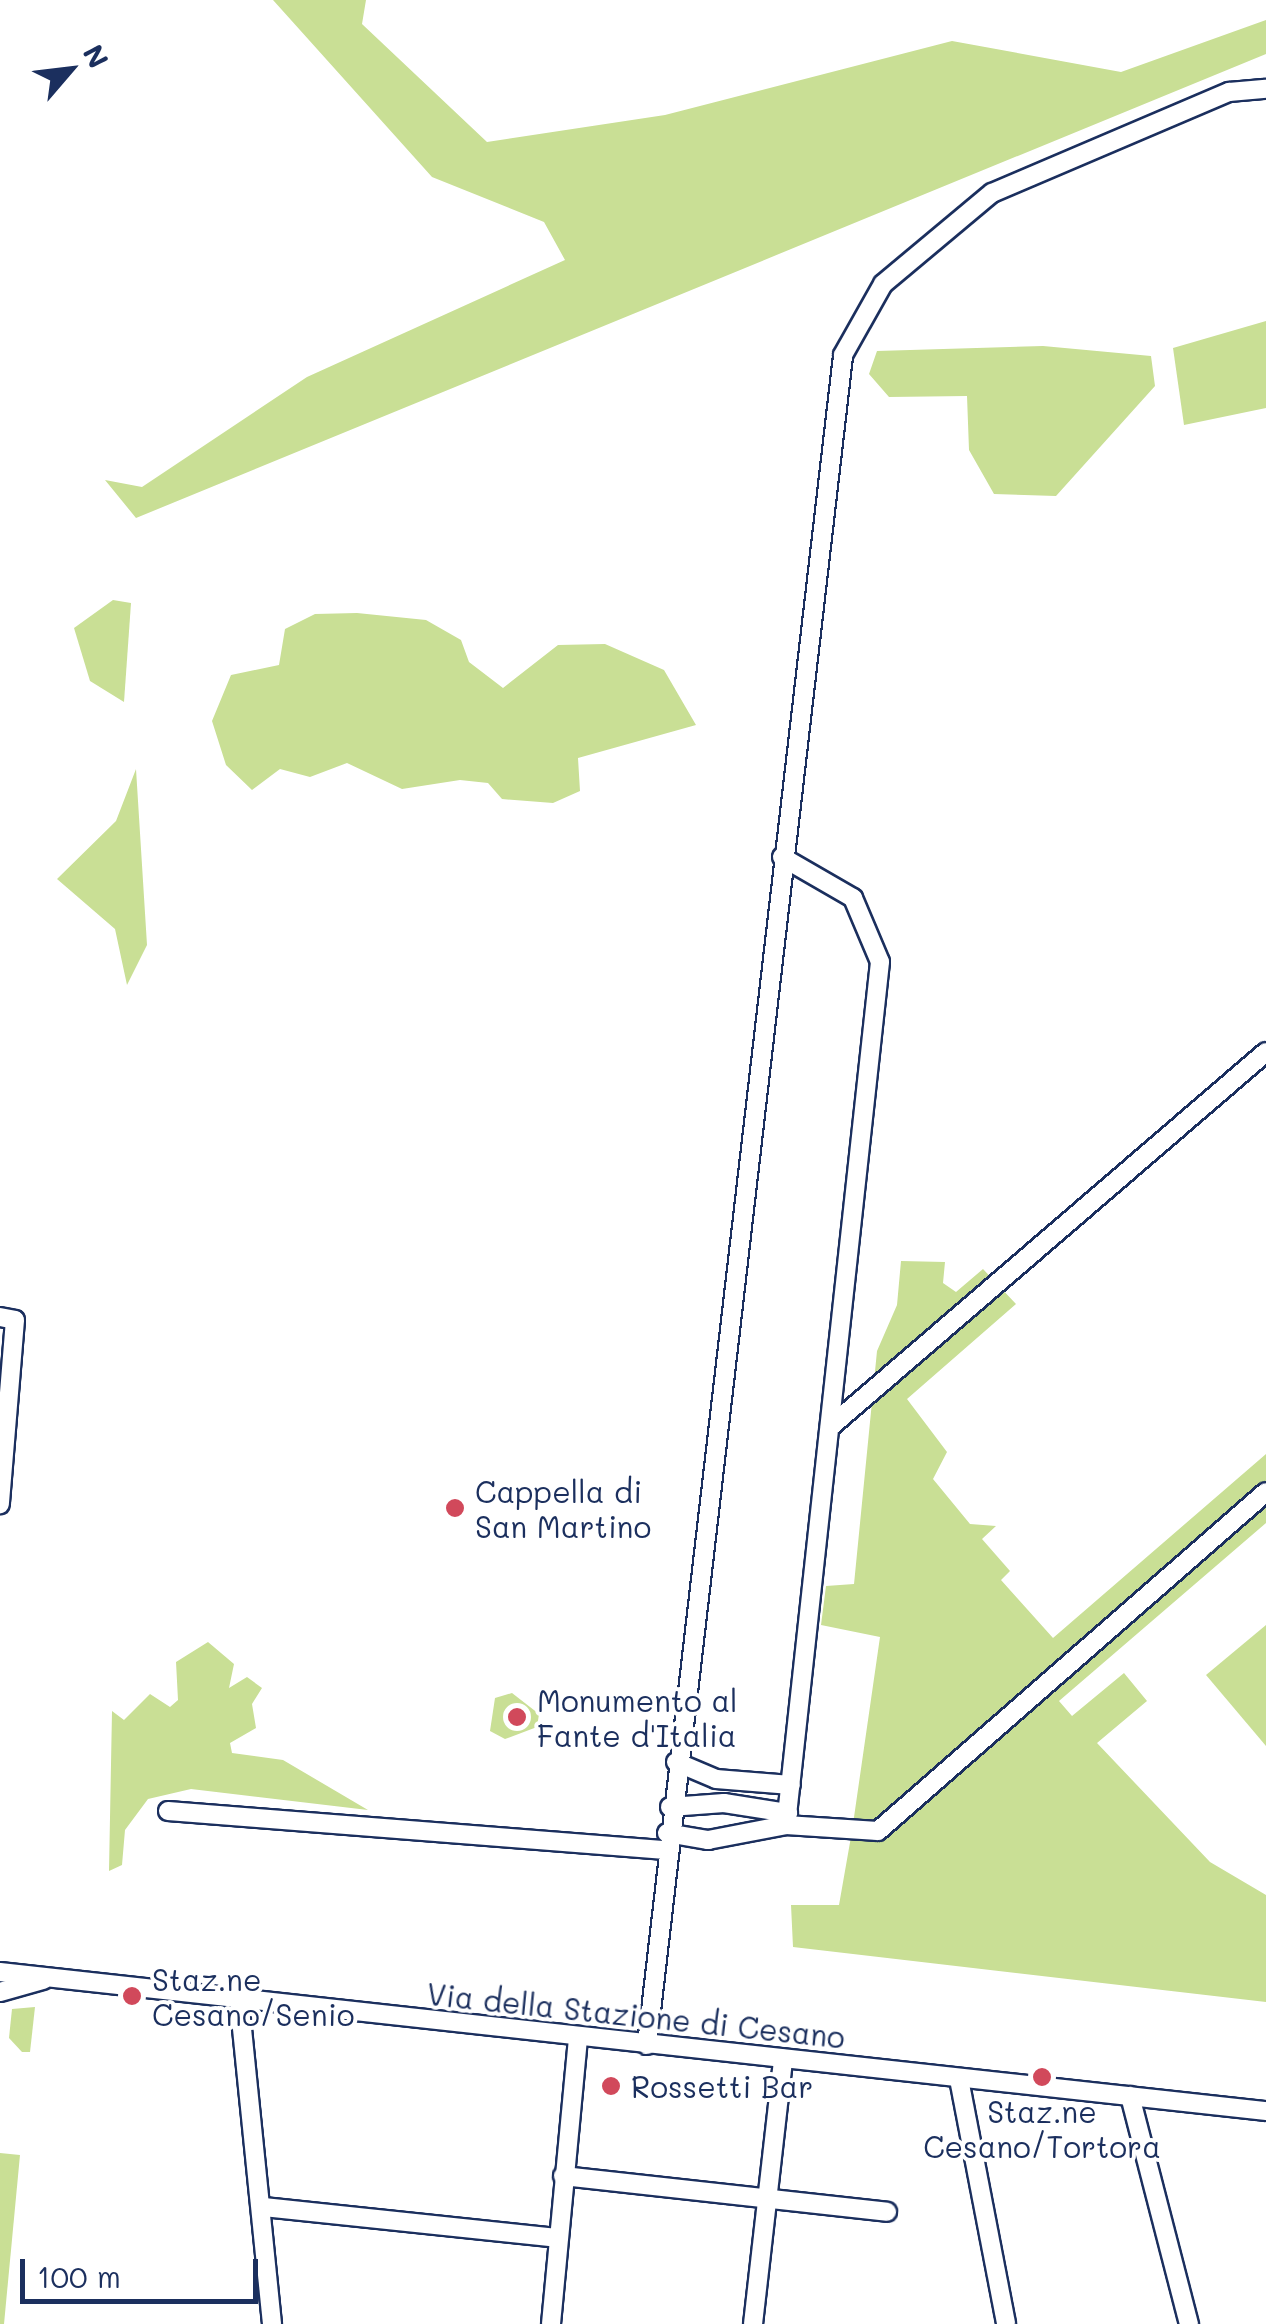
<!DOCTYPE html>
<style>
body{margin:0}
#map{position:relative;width:1266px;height:2324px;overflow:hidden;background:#fff;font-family:Mali,sans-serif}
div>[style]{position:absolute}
.green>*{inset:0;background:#c9df95}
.roads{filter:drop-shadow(2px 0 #1b2f5e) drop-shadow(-2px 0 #1b2f5e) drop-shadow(0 2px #1b2f5e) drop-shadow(0 -2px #1b2f5e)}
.minor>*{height:18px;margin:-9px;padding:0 9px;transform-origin:9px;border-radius:9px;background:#fff}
.dots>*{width:28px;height:28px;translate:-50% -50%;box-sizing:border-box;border:5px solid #fff;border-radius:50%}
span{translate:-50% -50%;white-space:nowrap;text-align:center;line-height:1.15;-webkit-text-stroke:8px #fff;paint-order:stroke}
.poi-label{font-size:30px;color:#1b2f5e}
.left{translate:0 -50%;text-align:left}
.street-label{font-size:30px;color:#1b2f5e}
.north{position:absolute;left:20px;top:20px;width:100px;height:100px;-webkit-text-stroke:8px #fff;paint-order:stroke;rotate:62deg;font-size:28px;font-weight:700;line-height:40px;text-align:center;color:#1b2f5e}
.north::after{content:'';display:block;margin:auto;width:35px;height:45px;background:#1b2f5e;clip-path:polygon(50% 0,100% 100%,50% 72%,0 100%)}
.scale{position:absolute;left:20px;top:2259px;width:238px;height:45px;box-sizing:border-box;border:5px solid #1b2f5e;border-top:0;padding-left:12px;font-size:30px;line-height:35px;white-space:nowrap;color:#1b2f5e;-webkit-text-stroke:8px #fff;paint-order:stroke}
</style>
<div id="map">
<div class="green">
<i style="clip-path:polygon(273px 0,366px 0,362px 24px,487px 142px,665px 115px,952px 41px,1121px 72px,1266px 20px,1266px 54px,136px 518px,105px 480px,142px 487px,307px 377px,565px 260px,544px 222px,432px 177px)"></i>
<i style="clip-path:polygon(1266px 321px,1266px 408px,1184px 425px,1173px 348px)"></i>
<i style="clip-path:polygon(1043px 346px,1151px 356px,1155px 386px,1056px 496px,994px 494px,969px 450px,967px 396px,889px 397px,869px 374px,877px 351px)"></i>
<i style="clip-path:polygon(113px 600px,131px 603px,124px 702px,90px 681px,74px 628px)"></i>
<i style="clip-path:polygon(357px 613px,426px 620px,461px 640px,469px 662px,503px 688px,558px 645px,605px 644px,664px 670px,696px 725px,578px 758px,580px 791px,553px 803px,502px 799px,488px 783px,460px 780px,402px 789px,347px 763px,310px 777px,280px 769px,252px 790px,226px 765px,212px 721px,231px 675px,279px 665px,285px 629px,315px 614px)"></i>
<i style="clip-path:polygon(136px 769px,147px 945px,127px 985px,115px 929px,57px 879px,116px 821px)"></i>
<i style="clip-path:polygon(901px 1261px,945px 1262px,943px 1283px,956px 1292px,983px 1269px,1016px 1304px,907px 1399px,947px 1452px,933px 1479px,970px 1524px,996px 1526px,982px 1539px,1010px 1571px,1001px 1580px,1053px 1638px,1266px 1454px,1266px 1523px,1059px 1701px,1072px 1716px,1124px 1673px,1147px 1701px,1097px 1743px,1210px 1862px,1266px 1895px,1266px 2002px,793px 1947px,791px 1905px,839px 1905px,852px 1831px,880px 1637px,821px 1625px,826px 1586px,854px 1584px,877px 1351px,897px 1305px)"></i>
<i style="clip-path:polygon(1266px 1625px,1266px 1746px,1206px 1675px)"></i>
<i style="clip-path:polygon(208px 1642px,234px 1664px,229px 1688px,247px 1677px,262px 1688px,252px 1704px,256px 1728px,230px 1743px,232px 1753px,283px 1760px,368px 1810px,191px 1789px,148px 1799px,125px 1830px,122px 1865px,109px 1871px,112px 1711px,124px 1720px,150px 1694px,170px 1707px,178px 1700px,176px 1662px)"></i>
<i style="clip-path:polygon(512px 1693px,539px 1714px,537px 1727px,505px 1739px,490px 1731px,495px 1698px)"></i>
<i style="clip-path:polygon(35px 2007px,30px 2052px,22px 2052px,9px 2038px,12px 2009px)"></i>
<i style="clip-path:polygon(0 2153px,20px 2155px,4px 2324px,0 2324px)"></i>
</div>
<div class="roads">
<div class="minor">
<i style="left:782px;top:857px;width:82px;rotate:30deg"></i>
<i style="left:853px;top:898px;width:69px;rotate:67.1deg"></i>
<i style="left:880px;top:962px;width:868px;rotate:96.22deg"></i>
<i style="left:0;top:1317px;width:15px;rotate:11deg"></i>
<i style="left:15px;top:1320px;width:185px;rotate:94.7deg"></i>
<i style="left:830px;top:1427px;width:575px;rotate:-40.7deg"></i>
<i style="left:676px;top:1762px;width:43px;rotate:23deg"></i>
<i style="left:716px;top:1779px;width:75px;rotate:4.6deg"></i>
<i style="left:670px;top:1807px;width:54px;rotate:-4.2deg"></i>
<i style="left:724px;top:1803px;width:65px;rotate:8.9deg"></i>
<i style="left:168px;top:1811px;width:499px;rotate:4.5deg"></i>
<i style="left:667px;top:1833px;width:42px;rotate:9.7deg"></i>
<i style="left:708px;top:1840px;width:79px;rotate:-10.9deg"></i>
<i style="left:786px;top:1825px;width:92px;rotate:3.7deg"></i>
<i style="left:878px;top:1831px;width:515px;rotate:-41.14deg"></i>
<i style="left:0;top:1972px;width:1274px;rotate:6.27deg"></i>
<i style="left:0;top:1992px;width:45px;rotate:-15.6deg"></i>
<i style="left:239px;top:1999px;width:327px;rotate:84.2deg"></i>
<i style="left:647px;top:2045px;width:1701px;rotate:-83.38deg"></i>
<i style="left:843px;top:355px;width:81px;rotate:-60.6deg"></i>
<i style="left:883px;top:284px;width:142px;rotate:-39.9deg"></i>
<i style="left:992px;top:193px;width:258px;rotate:-23.1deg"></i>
<i style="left:1229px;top:92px;width:37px;rotate:-5deg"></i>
<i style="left:959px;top:2079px;width:249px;rotate:79.1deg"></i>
<i style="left:1130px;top:2096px;width:236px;rotate:75.5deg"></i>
<i style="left:563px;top:2176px;width:326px;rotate:6.3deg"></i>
<i style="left:263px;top:2207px;width:296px;rotate:6deg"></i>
<i style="left:551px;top:2324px;width:288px;rotate:-84.6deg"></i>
<i style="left:753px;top:2324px;width:267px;rotate:-83.5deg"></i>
</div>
</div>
<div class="dots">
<i style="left:455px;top:1508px;background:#d1495b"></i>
<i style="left:517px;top:1717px;background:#d1495b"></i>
<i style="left:132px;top:1996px;background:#d1495b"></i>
<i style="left:1042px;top:2077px;background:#d1495b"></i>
<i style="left:611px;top:2086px;background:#d1495b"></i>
</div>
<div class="poi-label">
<span class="left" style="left:475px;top:1508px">Cappella di<br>San Martino</span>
<span class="left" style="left:537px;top:1717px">Monumento al<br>Fante d'Italia</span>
<span class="left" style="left:152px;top:1996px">Staz.ne<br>Cesano/Senio</span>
<span class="left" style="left:631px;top:2086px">Rossetti Bar</span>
<span style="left:1042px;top:2128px">Staz.ne<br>Cesano/Tortora</span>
</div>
<div class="street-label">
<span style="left:636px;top:2015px;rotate:6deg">Via della Stazione di Cesano</span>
</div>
<div class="north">N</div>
<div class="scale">100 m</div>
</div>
